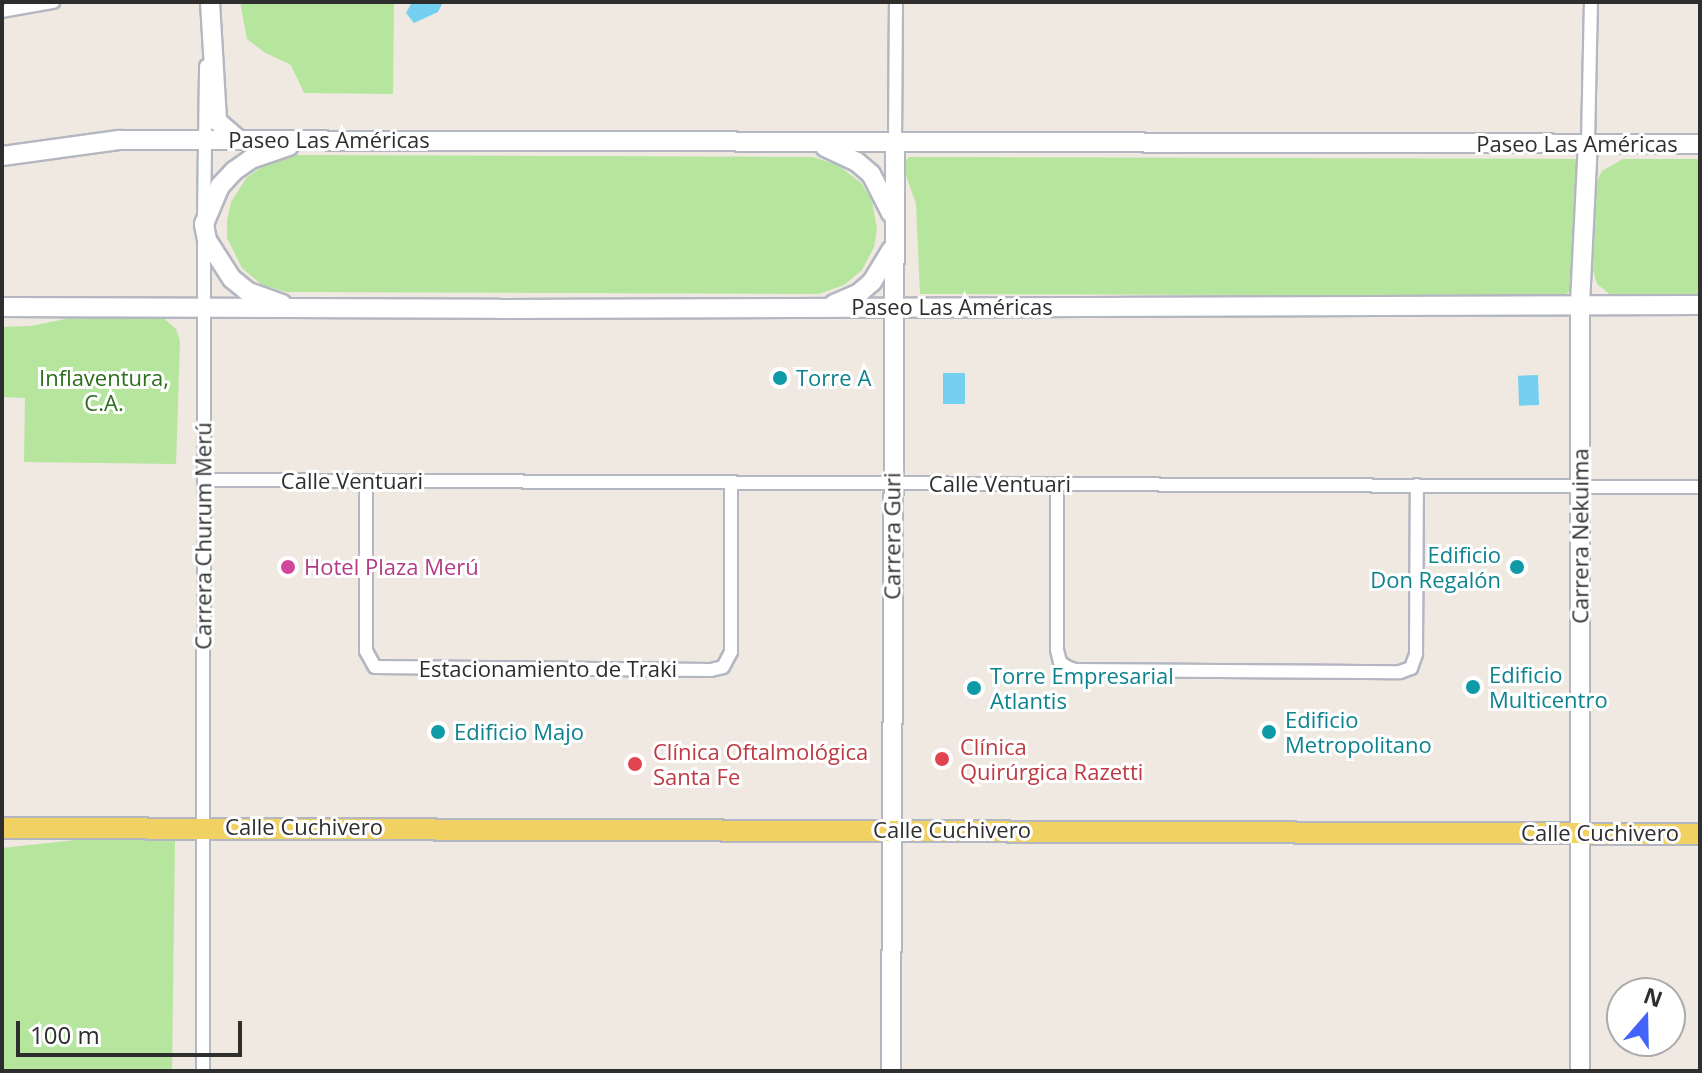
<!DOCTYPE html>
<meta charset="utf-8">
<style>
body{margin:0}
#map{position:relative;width:1702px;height:1073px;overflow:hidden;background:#efe9e1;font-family:"Open Sans",sans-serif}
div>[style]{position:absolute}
.green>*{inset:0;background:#b6e59e}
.water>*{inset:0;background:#75cff0;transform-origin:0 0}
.roads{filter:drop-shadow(2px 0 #b4b7c1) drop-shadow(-2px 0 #b4b7c1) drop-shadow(0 2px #b4b7c1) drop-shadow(0 -2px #b4b7c1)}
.street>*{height:12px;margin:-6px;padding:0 6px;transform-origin:6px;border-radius:6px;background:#fff}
.secondary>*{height:18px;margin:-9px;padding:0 9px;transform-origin:9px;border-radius:9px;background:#fff}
.primary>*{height:20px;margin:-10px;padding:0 10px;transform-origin:10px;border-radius:10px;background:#f2d163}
.dots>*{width:22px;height:22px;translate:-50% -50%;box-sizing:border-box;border:4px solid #fff;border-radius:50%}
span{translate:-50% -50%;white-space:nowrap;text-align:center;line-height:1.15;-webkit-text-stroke:6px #fff;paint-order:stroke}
.street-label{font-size:22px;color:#2e2e2e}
.park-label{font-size:22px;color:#2c6e1b}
.culture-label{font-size:22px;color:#0d838f}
.left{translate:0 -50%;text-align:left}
.right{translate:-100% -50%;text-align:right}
.hotel-label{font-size:22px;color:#b23c85}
.health-label{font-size:22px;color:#be3a42}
.frame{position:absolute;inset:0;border:4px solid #2e2e2e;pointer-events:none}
.north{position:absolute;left:1606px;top:977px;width:80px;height:80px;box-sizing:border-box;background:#fff;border:2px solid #ababab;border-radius:50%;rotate:20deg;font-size:22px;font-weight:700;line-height:32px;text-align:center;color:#2e2e2e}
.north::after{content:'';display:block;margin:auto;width:28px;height:36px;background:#4264fb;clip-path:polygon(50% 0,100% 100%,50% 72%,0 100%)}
.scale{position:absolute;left:16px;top:1021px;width:226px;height:36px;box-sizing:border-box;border:4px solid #2e2e2e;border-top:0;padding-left:10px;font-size:24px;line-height:28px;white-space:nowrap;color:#2e2e2e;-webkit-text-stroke:6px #fff;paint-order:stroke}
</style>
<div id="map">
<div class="green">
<i style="clip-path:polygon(240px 2px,394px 2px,393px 94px,304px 93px,291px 65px,264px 52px,247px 39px)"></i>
<i style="clip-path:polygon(293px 155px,813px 157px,838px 165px,861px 183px,872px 201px,877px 229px,874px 247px,862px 270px,844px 285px,819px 294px,286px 292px,262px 285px,242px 268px,227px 238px,227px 221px,231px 202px,247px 177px,271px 161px)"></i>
<i style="clip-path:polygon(909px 157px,1576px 159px,1572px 289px,1564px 296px,920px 294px,916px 204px,902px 164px)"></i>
<i style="clip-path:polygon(1623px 159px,1700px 159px,1700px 296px,1612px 296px,1597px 284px,1593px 270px,1597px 181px,1602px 171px)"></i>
<i style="clip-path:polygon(85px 315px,160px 315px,176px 329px,180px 341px,176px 464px,24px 462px,25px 398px,2px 397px,2px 327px,31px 326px)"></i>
<i style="clip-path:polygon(76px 840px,175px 840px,172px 1071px,2px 1071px,2px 848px)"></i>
</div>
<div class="water">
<i style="clip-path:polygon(412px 2px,442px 2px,442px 4px,438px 12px,414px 23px,406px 13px)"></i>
<i style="left:943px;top:373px;width:22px;height:31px"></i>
<i style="left:1538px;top:375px;width:30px;height:20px;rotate:88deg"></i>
</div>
<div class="roads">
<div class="street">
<i style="left:2px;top:11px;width:52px;rotate:-10deg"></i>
<i style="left:895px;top:142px;width:140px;rotate:-89.6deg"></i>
<i style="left:1588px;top:143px;width:141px;rotate:-88.8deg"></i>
<i style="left:204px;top:216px;width:150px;rotate:-89.2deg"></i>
<i style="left:204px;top:480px;width:1496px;rotate:0.27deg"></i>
<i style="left:366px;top:481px;width:170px;rotate:90deg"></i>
<i style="left:366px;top:651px;width:18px;rotate:61deg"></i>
<i style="left:375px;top:667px;width:336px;rotate:0.5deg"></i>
<i style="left:711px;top:670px;width:12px;rotate:-14deg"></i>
<i style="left:723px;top:667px;width:17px;rotate:-62deg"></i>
<i style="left:731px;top:652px;width:170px;rotate:-90deg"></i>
<i style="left:1057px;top:484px;width:166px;rotate:90deg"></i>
<i style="left:1057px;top:650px;width:12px;rotate:76deg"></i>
<i style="left:1060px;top:662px;width:9px;rotate:36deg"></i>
<i style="left:1067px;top:667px;width:9px;rotate:21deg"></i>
<i style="left:1075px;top:670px;width:325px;rotate:0.4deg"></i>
<i style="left:1400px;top:672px;width:12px;rotate:-20deg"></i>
<i style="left:1411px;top:668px;width:15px;rotate:-70deg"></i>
<i style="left:1416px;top:654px;width:169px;rotate:-89.7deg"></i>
<i style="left:203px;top:1071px;width:833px;rotate:-89.93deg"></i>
</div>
<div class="secondary">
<i style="left:210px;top:2px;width:119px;rotate:86.6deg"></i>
<i style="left:217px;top:121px;width:29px;rotate:41deg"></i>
<i style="left:825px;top:147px;width:35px;rotate:25deg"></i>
<i style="left:857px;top:162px;width:18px;rotate:41deg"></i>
<i style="left:871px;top:174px;width:44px;rotate:62.9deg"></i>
<i style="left:2px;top:156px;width:118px;rotate:-7.8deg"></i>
<i style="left:119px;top:140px;width:1581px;rotate:0.14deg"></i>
<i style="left:282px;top:304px;width:37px;rotate:-160deg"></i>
<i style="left:247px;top:291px;width:19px;rotate:-141deg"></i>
<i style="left:232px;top:279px;width:46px;rotate:-122.7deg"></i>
<i style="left:207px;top:240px;width:16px;rotate:-101deg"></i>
<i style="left:204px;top:224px;width:41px;rotate:-67.2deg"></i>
<i style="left:220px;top:186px;width:21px;rotate:-47deg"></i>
<i style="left:234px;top:171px;width:21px;rotate:-35deg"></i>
<i style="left:251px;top:159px;width:40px;rotate:-18.9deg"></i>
<i style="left:834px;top:304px;width:26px;rotate:-23deg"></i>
<i style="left:858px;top:294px;width:18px;rotate:-41deg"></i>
<i style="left:872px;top:282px;width:37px;rotate:-59deg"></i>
<i style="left:2px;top:307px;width:497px;rotate:0.2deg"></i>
<i style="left:499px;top:309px;width:1201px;rotate:-0.19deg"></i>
<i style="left:891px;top:1071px;width:929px;rotate:-89.75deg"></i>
<i style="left:1580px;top:1071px;width:767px;rotate:-90deg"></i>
<i style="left:1580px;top:304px;width:161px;rotate:-87.2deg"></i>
</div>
<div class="primary">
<i style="left:2px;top:828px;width:1698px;rotate:0.2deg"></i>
</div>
</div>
<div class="dots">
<i style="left:780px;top:378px;background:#0f9aa8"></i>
<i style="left:288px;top:567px;background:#d1479c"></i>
<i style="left:1517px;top:567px;background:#0f9aa8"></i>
<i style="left:1473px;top:687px;background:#0f9aa8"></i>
<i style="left:974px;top:688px;background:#0f9aa8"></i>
<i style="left:438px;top:732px;background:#0f9aa8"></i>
<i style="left:1269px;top:732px;background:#0f9aa8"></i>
<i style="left:942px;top:759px;background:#e0444e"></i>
<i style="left:635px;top:764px;background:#e0444e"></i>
</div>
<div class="street-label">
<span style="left:329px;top:140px">Paseo Las Américas</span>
<span style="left:1577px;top:144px">Paseo Las Américas</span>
<span style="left:952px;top:307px">Paseo Las Américas</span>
<span style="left:352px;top:481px">Calle Ventuari</span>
<span style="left:1000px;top:484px">Calle Ventuari</span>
<span style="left:203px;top:536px;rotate:-90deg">Carrera Churum Merú</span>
<span style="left:892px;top:536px;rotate:-90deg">Carrera Guri</span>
<span style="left:1580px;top:536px;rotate:-90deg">Carrera Nekuima</span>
<span style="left:548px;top:669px">Estacionamiento de Traki</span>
<span style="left:304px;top:827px">Calle Cuchivero</span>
<span style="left:952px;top:830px">Calle Cuchivero</span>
<span style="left:1600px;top:833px">Calle Cuchivero</span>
</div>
<div class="park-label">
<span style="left:104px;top:390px">Inflaventura,<br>C.A.</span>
</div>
<div class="culture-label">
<span class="left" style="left:796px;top:378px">Torre A</span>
<span class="right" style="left:1501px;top:567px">Edificio<br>Don Regalón</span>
<span class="left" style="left:1489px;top:687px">Edificio<br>Multicentro</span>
<span class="left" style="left:990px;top:688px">Torre Empresarial<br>Atlantis</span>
<span class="left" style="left:1285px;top:732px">Edificio<br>Metropolitano</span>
<span class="left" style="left:454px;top:732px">Edificio Majo</span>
</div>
<div class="hotel-label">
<span class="left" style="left:304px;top:567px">Hotel Plaza Merú</span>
</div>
<div class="health-label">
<span class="left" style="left:960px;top:759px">Clínica<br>Quirúrgica Razetti</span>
<span class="left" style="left:653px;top:764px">Clínica Oftalmológica<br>Santa Fe</span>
</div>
<div class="frame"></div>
<div class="north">N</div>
<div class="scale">100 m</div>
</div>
